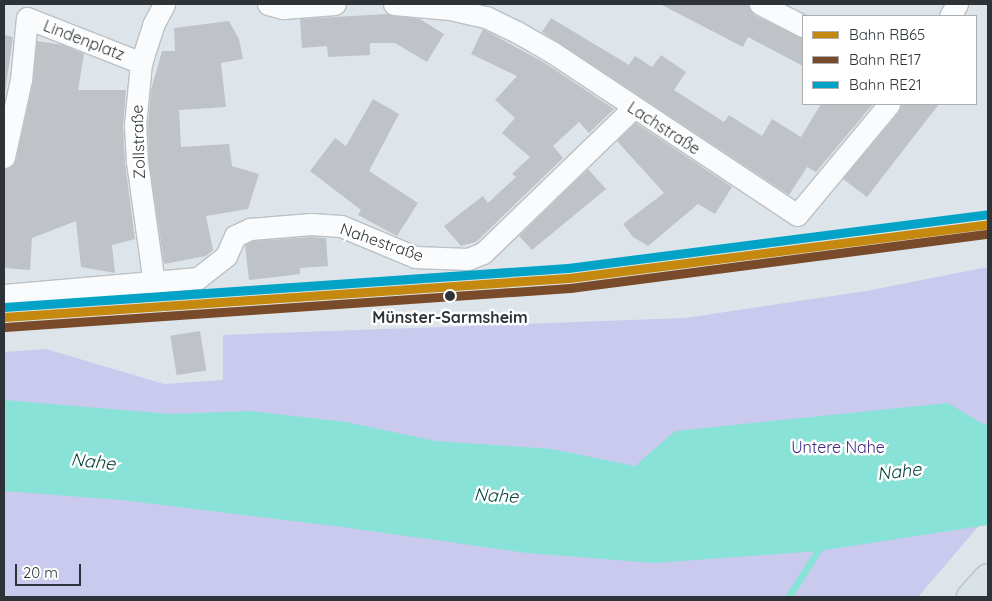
<!DOCTYPE html>
<meta charset="utf-8">
<style>
body{margin:0}
#map{position:relative;width:992px;height:601px;overflow:hidden;background:#dde5ea;font-family:Quicksand,sans-serif}
div>[style]{position:absolute}
.green>*{inset:0;background:#c9caed}
.water>*{inset:0;background:#89e2d8}
.stream>*{height:7px;margin:-3.5px;padding:0 3.5px;transform-origin:3.5px;border-radius:3.5px;background:#89e2d8}
.building>*{inset:0;background:#bfc3c8;transform-origin:0 0}
.roads{filter:drop-shadow(1px 0 #bbc1c5) drop-shadow(-1px 0 #bbc1c5) drop-shadow(0 1px #bbc1c5) drop-shadow(0 -1px #bbc1c5)}
.minor>*{height:21px;margin:-10.5px;padding:0 10.5px;transform-origin:10.5px;border-radius:10.5px;background:#fafbfc}
.trunk>*{height:28px;margin:-14px;padding:0 14px;transform-origin:14px;border-radius:14px;background:#d9e3e6}
.rail-1>*{height:9px;margin:-4.5px;padding:0 4.5px;transform-origin:4.5px;border-radius:4.5px;background:#c4890e}
.rail-2>*{height:9px;margin:-4.5px;padding:0 4.5px;transform-origin:4.5px;border-radius:4.5px;background:#7a4b2a}
.rail-3>*{height:9px;margin:-4.5px;padding:0 4.5px;transform-origin:4.5px;border-radius:4.5px;background:#02a3c6}
.dots>*{width:14px;height:14px;translate:-50% -50%;box-sizing:border-box;border:2px solid #fff;border-radius:50%}
span{translate:-50% -50%;white-space:nowrap;text-align:center;line-height:1.15;-webkit-text-stroke:5px #fff;paint-order:stroke}
.street-label{font-size:16px;color:#2d3337}
.stop-label{font-size:16px;color:#2d3337;font-weight:700}
.park-label{font-size:16px;color:#3f2983}
.water-label{font-size:18px;color:#06423b;font-style:italic}
.frame{position:absolute;inset:0;border:5px solid #2d3337;pointer-events:none}
.legend{position:absolute;left:802px;top:15px;width:175px;height:90px;box-sizing:border-box;background:#fff;border:1px solid #abadaf;margin:0;padding:6px 9px;list-style:none;font-size:15px;color:#2d3337}
.legend li{display:flex;align-items:center;gap:10px;height:25px}
.legend b{width:25px;border:1px solid #abadaf}
.scale{position:absolute;left:15px;top:564px;width:66px;height:22px;box-sizing:border-box;border:2px solid #2d3337;border-top:0;padding-left:6px;font-size:15px;line-height:18px;white-space:nowrap;color:#2d3337;-webkit-text-stroke:4px #fff;paint-order:stroke}
</style>
<div id="map">
<div class="green">
<i style="clip-path:polygon(988px 267px,988px 515px,918px 597px,4px 597px,4px 352px,46px 349px,164px 384px,223px 380px,223px 335px,685px 318px,866px 291px)"></i>
</div>
<div class="water">
<i style="clip-path:polygon(4px 400px,171px 414px,250px 411px,346px 422px,436px 441px,552px 449px,635px 466px,675px 431px,948px 403px,983px 424px,988px 423px,988px 525px,819px 551px,654px 563px,527px 553px,342px 527px,121px 500px,4px 491px)"></i>
</div>
<div class="stream">
<i style="left:788px;top:597px;width:64px;rotate:-57.1deg"></i>
</div>
<div class="building">
<i style="clip-path:polygon(660px 4px,748px 4px,754px 15px,803px 38px,803px 66px,748px 37px,743px 47px)"></i>
<i style="clip-path:polygon(387px 14px,420px 19px,444px 34px,427px 62px,395px 43px,370px 43px,370px 55px,328px 57px,327px 46px,302px 48px,300px 19px)"></i>
<i style="clip-path:polygon(551px 18px,629px 65px,635px 56px,652px 67px,661px 55px,686px 72px,674px 90px,724px 122px,729px 115px,762px 136px,772px 119px,801px 137px,821px 104px,873px 104px,816px 172px,807px 167px,789px 195px,542px 32px)"></i>
<i style="clip-path:polygon(229px 21px,239px 39px,243px 59px,221px 63px,226px 107px,179px 110px,181px 147px,229px 144px,232px 166px,259px 174px,248px 209px,206px 216px,213px 250px,206px 256px,164px 264px,149px 161px,148px 125px,151px 90px,162px 51px,175px 51px,174px 28px)"></i>
<i style="clip-path:polygon(483px 29px,545px 63px,614px 109px,589px 133px,579px 122px,553px 146px,563px 158px,476px 242px,461px 246px,444px 226px,483px 196px,488px 203px,516px 177px,512px 174px,530px 157px,502px 133px,515px 118px,495px 100px,517px 76px,471px 54px)"></i>
<i style="clip-path:polygon(4px 35px,13px 37px,4px 100px)"></i>
<i style="clip-path:polygon(37px 41px,63px 45px,84px 54px,78px 90px,126px 90px,123px 126px,125px 163px,135px 239px,112px 245px,115px 273px,81px 267px,76px 221px,32px 238px,30px 270px,4px 268px,4px 169px,13px 166px,16px 160px,33px 83px)"></i>
<i style="clip-path:polygon(373px 99px,399px 114px,369px 171px,418px 203px,397px 236px,358px 215px,361px 210px,310px 171px,335px 138px,346px 146px)"></i>
<i style="clip-path:polygon(901px 104px,939px 104px,867px 197px,843px 179px,899px 112px)"></i>
<i style="clip-path:polygon(636px 123px,732px 187px,715px 214px,698px 204px,648px 246px,633px 237px,623px 224px,664px 193px,617px 141px)"></i>
<i style="clip-path:polygon(588px 169px,606px 189px,532px 250px,519px 236px)"></i>
<i style="clip-path:polygon(311px 237px,326px 238px,328px 266px,300px 268px,300px 274px,249px 280px,245px 245px,253px 241px)"></i>
<i style="left:200px;top:331px;width:40px;height:30px;rotate:81deg"></i>
</div>
<div class="roads">
<div class="minor">
<i style="left:268px;top:4px;width:16px;rotate:15deg"></i>
<i style="left:283px;top:8px;width:52px;rotate:-4.4deg"></i>
<i style="left:394px;top:4px;width:56px;rotate:5.1deg"></i>
<i style="left:450px;top:9px;width:37px;rotate:13deg"></i>
<i style="left:486px;top:17px;width:34px;rotate:26deg"></i>
<i style="left:517px;top:32px;width:40px;rotate:29.7deg"></i>
<i style="left:552px;top:52px;width:294px;rotate:33.6deg"></i>
<i style="left:797px;top:215px;width:144px;rotate:-50.3deg"></i>
<i style="left:760px;top:4px;width:48px;rotate:27.1deg"></i>
<i style="left:950px;top:16px;width:14px;rotate:-60deg"></i>
<i style="left:4px;top:157px;width:79px;rotate:-77.6deg"></i>
<i style="left:21px;top:80px;width:62px;rotate:-84.5deg"></i>
<i style="left:27px;top:18px;width:123px;rotate:21.5deg"></i>
<i style="left:154px;top:284px;width:123px;rotate:-97.9deg"></i>
<i style="left:137px;top:162px;width:37px;rotate:-93deg"></i>
<i style="left:135px;top:125px;width:62px;rotate:-84.5deg"></i>
<i style="left:141px;top:63px;width:40px;rotate:-72deg"></i>
<i style="left:153px;top:25px;width:24px;rotate:-62deg"></i>
<i style="left:4px;top:295px;width:195px;rotate:-5deg"></i>
<i style="left:198px;top:278px;width:36px;rotate:-38deg"></i>
<i style="left:226px;top:256px;width:22px;rotate:-66deg"></i>
<i style="left:235px;top:236px;width:17px;rotate:-25deg"></i>
<i style="left:250px;top:229px;width:61px;rotate:-4.7deg"></i>
<i style="left:311px;top:224px;width:30px;rotate:4deg"></i>
<i style="left:341px;top:226px;width:80px;rotate:22.7deg"></i>
<i style="left:415px;top:257px;width:53px;rotate:2.2deg"></i>
<i style="left:468px;top:259px;width:16px;rotate:-22deg"></i>
<i style="left:483px;top:253px;width:209px;rotate:-44deg"></i>
</div>
<div class="trunk">
<i style="left:971px;top:597px;width:25px;rotate:-48deg"></i>
</div>
</div>
<div class="rail-1">
<i style="left:4px;top:317px;width:566px;rotate:-3.95deg"></i>
<i style="left:569px;top:278px;width:422px;rotate:-7.3deg"></i>
</div>
<div class="rail-2">
<i style="left:5px;top:327px;width:566px;rotate:-3.95deg"></i>
<i style="left:570px;top:288px;width:421px;rotate:-7.4deg"></i>
</div>
<div class="rail-3">
<i style="left:4px;top:307px;width:565px;rotate:-3.96deg"></i>
<i style="left:568px;top:268px;width:422px;rotate:-7.3deg"></i>
</div>
<div class="dots">
<i style="left:450px;top:296px;background:#2d3337"></i>
</div>
<div class="street-label">
<span style="left:84px;top:40px;rotate:21deg">Lindenplatz</span>
<span style="left:664px;top:128px;rotate:33deg">Lachstraße</span>
<span style="left:138px;top:142px;rotate:-92deg">Zollstraße</span>
<span style="left:382px;top:242px;rotate:19deg">Nahestraße</span>
</div>
<div class="stop-label">
<span style="left:450px;top:317px">Münster-Sarmsheim</span>
</div>
<div class="park-label">
<span style="left:838px;top:447px">Untere Nahe</span>
</div>
<div class="water-label">
<span style="left:93px;top:462px;rotate:6deg">Nahe</span>
<span style="left:899px;top:472px;rotate:-7deg">Nahe</span>
<span style="left:496px;top:496px;rotate:3deg">Nahe</span>
</div>
<div class="frame"></div>
<ul class="legend">
<li><b style="height:6px;background:#c4890e"></b>Bahn RB65</li>
<li><b style="height:6px;background:#7a4b2a"></b>Bahn RE17</li>
<li><b style="height:6px;background:#02a3c6"></b>Bahn RE21</li>
</ul>
<div class="scale">20 m</div>
</div>
